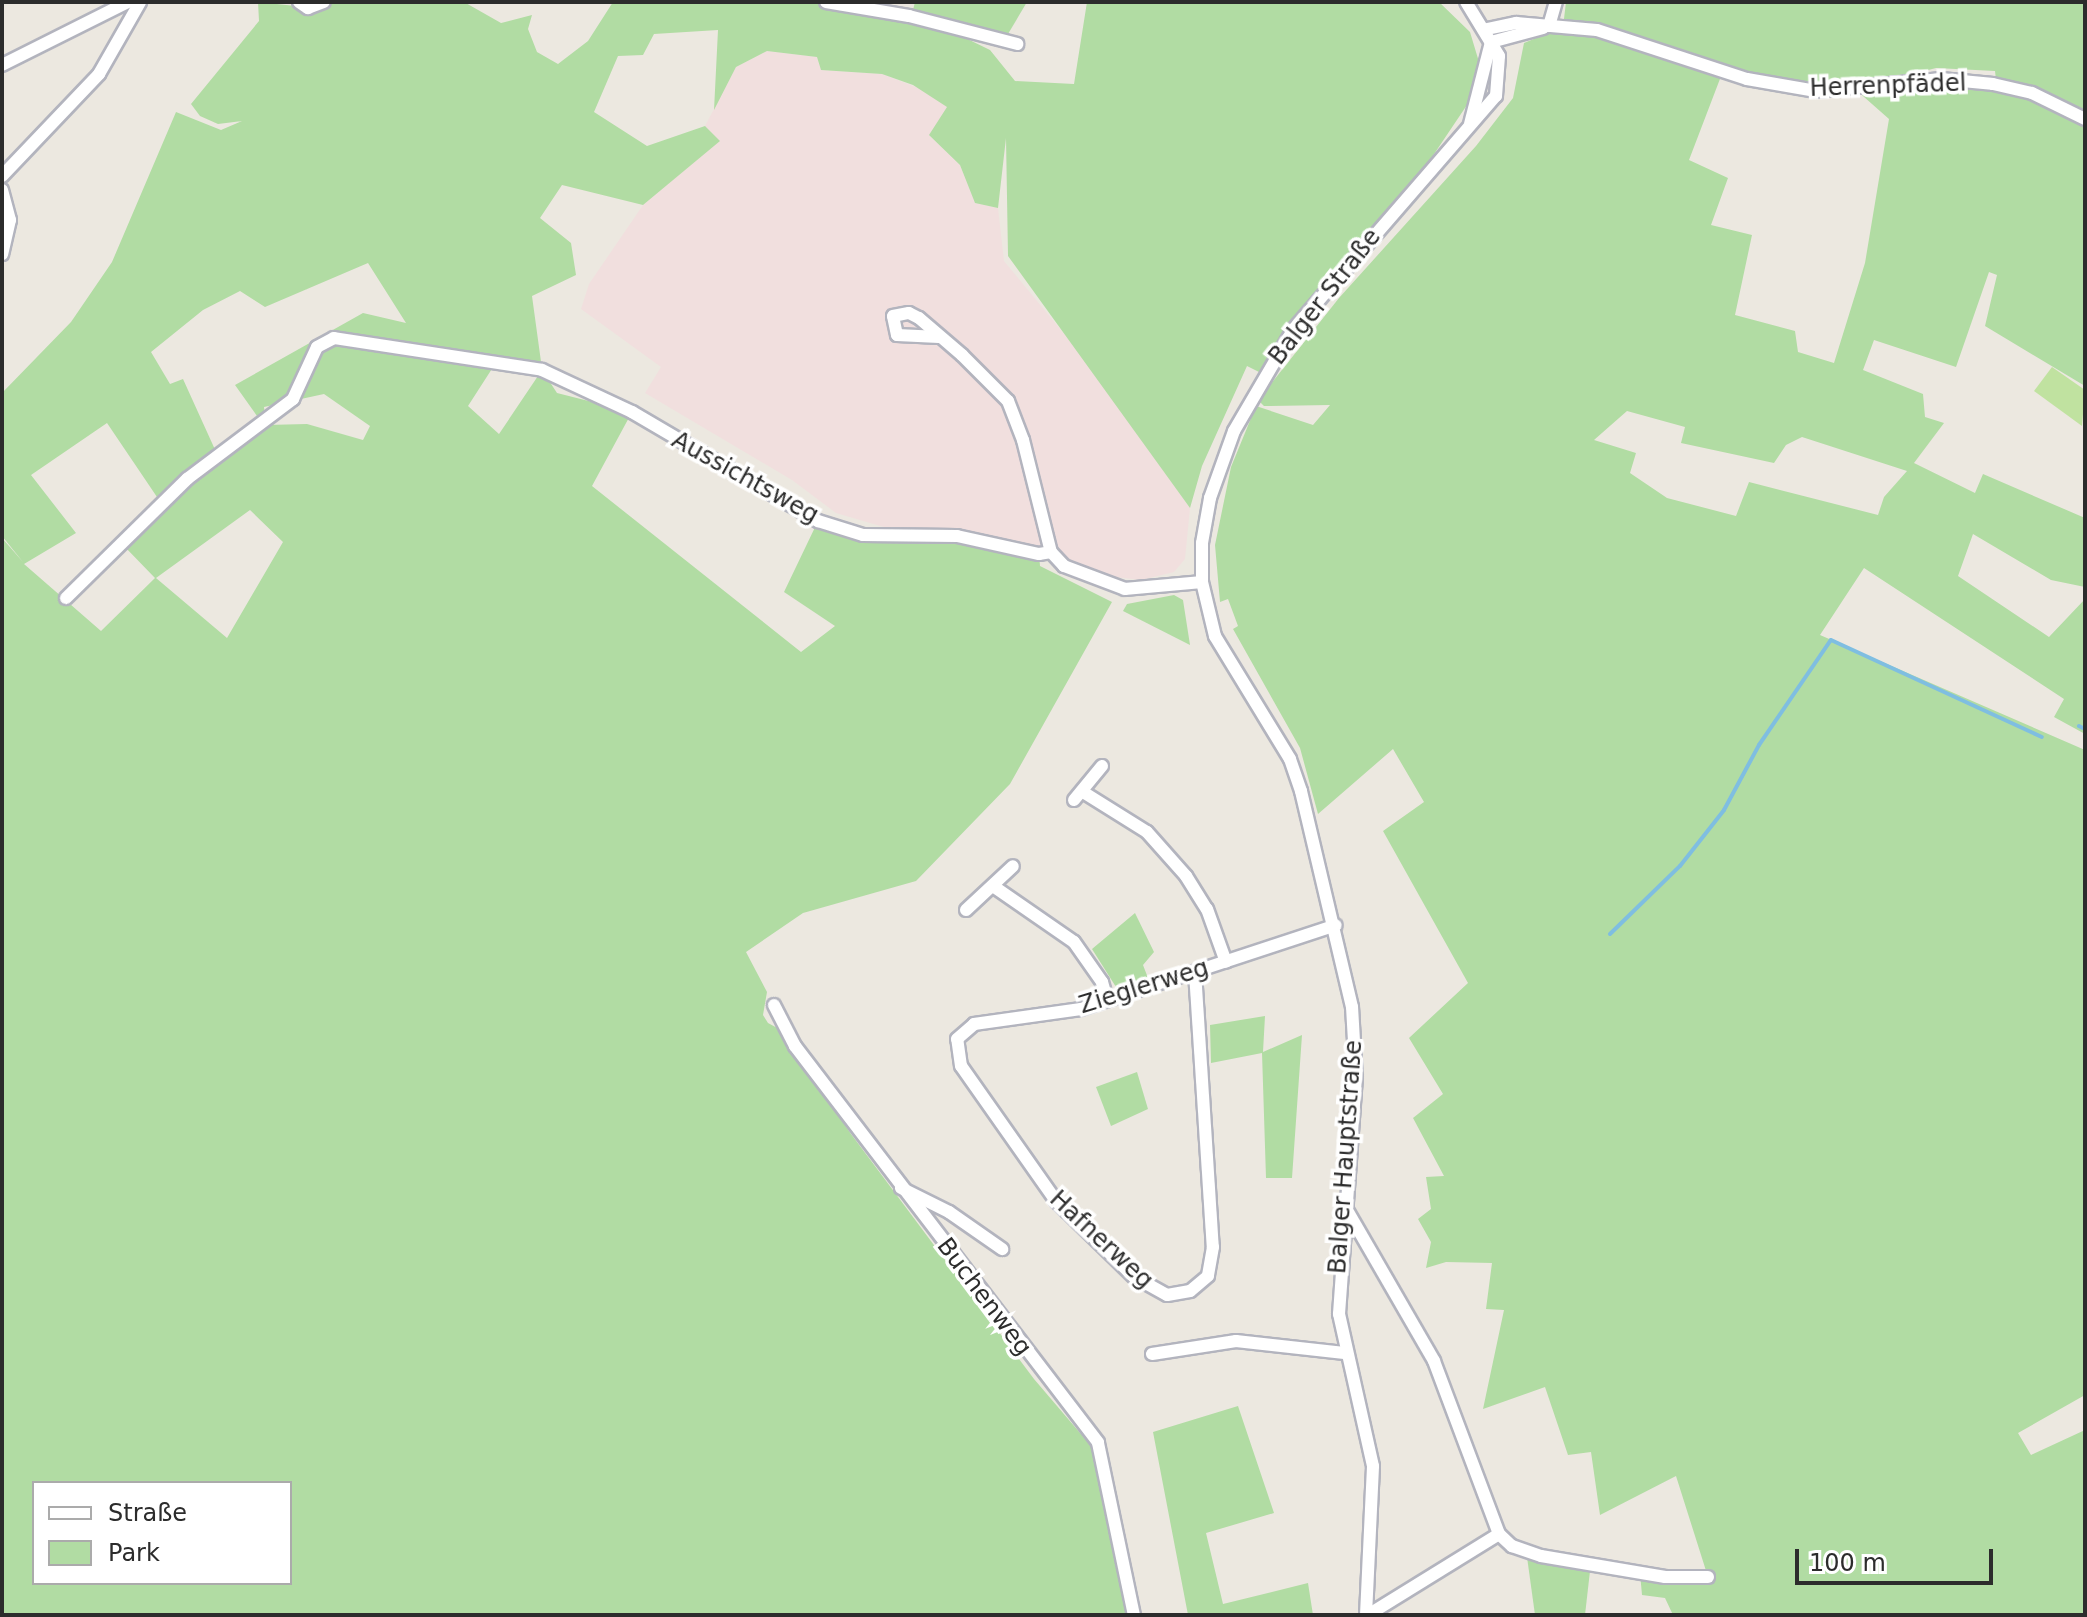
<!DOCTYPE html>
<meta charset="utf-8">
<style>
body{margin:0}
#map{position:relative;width:2087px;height:1617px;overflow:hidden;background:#ece8e0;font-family:"DejaVu Sans",sans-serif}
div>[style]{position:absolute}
.medical>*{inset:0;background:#f1dfde}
.green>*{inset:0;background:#b1dca3}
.pitch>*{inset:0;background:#c0e2a0}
.stream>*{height:4px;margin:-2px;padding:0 2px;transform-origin:2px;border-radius:2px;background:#7fbee1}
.roads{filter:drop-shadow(2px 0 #b3b4be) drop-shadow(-2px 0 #b3b4be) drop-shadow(0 2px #b3b4be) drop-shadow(0 -2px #b3b4be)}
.minor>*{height:12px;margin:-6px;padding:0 6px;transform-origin:6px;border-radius:6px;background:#fff}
span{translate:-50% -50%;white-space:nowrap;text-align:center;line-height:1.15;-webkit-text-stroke:7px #fff;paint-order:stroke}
.street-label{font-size:24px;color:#2c2c2c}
.frame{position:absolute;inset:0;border:4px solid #2c2c2c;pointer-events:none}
.legend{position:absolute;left:32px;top:1481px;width:260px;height:104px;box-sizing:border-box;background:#fff;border:2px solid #ababab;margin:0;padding:10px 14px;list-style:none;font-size:24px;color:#2c2c2c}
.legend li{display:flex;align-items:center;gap:16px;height:40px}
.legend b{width:40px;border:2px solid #ababab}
.scale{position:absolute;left:1795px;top:1549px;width:198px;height:36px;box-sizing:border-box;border:4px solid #2c2c2c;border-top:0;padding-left:10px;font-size:24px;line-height:28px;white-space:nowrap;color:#2c2c2c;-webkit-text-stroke:6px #fff;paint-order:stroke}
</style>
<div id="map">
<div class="medical">
<i style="clip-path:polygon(767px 51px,817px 57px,821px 70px,882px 74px,926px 91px,948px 108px,929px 135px,960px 165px,975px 203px,998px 208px,1004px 261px,1084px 358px,1190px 508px,1185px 559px,1174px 572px,1141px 580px,1098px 575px,1039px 554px,911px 535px,836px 513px,792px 480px,645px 393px,661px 367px,581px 309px,589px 284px,643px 205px,719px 141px,705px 126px,736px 67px)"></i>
</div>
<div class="green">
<i style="clip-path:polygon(evenodd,258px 2px,305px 7px,299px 2px,464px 2px,501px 23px,532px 15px,528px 29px,537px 52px,558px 64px,588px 41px,613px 2px,823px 2px,951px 31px,990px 50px,1015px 81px,1074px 84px,1087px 2px,1439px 2px,1470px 32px,1479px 62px,1467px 105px,1426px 166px,1315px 295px,1261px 373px,1247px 366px,1202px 466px,1190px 508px,1008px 256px,1006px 138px,998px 208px,975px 203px,960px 165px,929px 135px,947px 107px,913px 85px,882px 74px,821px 70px,817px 57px,767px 51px,736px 67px,714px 110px,718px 30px,654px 34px,643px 55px,618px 56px,594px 112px,647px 146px,705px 126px,720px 141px,643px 205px,562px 185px,540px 218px,571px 243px,576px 275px,532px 296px,542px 369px,497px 361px,468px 406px,499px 434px,542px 370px,557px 393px,632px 412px,592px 486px,801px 652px,835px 626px,784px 592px,818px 521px,863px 535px,911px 535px,1039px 554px,1040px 566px,1112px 602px,1010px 784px,916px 881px,803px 913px,746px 952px,767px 992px,763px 1015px,768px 1023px,781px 1030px,851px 1134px,1034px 1379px,1092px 1447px,1127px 1615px,2px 1615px,2px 538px,23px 562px,2px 536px,2px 393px,71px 322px,112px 262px,176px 112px,221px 130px,242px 121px,218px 124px,200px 116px,191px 104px,259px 21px,258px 2px,368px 263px,406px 323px,363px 313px,235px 385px,262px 423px,217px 454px,183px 379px,170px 384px,151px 352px,203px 310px,240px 291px,265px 307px,368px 263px,258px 2px,324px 394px,370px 426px,363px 440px,307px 424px,266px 425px,264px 407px,324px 394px,258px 2px,107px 423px,157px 497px,184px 478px,123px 545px,155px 578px,101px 631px,24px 564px,76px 533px,31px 475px,107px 423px,258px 2px,250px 510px,283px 542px,227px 638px,156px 578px,250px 510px,258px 2px,34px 1483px,290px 1483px,290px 1583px,34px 1583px,34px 1483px)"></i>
<i style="clip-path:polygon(915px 2px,1027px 2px,1008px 34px,912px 14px)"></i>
<i style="clip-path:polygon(evenodd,1566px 2px,2085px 2px,2085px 115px,2031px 87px,1996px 80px,1995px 71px,1936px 68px,1863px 87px,1941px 79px,1994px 88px,2033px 99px,2085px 126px,2085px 386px,1985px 326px,1997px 275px,1989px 272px,1956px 367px,1874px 340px,1863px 370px,1923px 394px,1925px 417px,1944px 423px,1914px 463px,1975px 493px,1983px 474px,2085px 518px,2085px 587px,2051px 580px,1973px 534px,1958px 576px,2049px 637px,2085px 599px,2085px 734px,2054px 717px,2064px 699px,1864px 568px,1820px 635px,2085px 750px,2085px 1395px,2018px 1433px,2031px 1455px,2085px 1430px,2085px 1615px,1673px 1615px,1665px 1598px,1642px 1595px,1640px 1573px,1708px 1577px,1676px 1476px,1600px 1515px,1591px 1452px,1568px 1455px,1545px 1387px,1483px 1409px,1504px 1310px,1486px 1309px,1492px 1263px,1446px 1262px,1426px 1268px,1431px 1242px,1418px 1219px,1431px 1209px,1426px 1177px,1444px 1176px,1413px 1118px,1443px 1094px,1409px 1038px,1468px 983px,1383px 831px,1424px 802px,1393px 749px,1318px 814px,1300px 748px,1233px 629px,1238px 626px,1228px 599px,1220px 602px,1215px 545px,1231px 467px,1256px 406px,1313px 425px,1330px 405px,1264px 406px,1258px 400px,1339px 298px,1476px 146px,1513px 98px,1524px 43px,1563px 27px,1566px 2px,1723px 71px,1816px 91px,1855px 89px,1889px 119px,1865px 263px,1834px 363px,1798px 352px,1795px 331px,1735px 315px,1752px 235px,1711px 225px,1728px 178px,1689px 160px,1723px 71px,1566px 2px,1627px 411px,1685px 427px,1681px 443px,1774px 463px,1786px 445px,1802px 437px,1907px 471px,1884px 497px,1878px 515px,1749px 482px,1736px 516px,1667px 498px,1630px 473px,1636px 453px,1594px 440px,1627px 411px)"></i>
<i style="clip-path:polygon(1174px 595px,1183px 600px,1190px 645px,1123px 611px,1127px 604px)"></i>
<i style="clip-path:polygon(1135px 913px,1154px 952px,1143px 965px,1148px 978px,1116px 987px,1092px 949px)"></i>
<i style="clip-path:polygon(1265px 1016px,1263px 1052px,1302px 1035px,1292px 1178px,1266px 1178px,1262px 1053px,1211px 1063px,1210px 1025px)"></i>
<i style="clip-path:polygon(1137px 1072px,1148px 1109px,1111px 1126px,1096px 1087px)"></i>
<i style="clip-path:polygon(1238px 1406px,1274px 1513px,1206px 1533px,1223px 1604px,1308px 1583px,1313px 1615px,1188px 1615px,1153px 1432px)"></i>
<i style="clip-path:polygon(1527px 1557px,1590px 1571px,1585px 1615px,1535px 1615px)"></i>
</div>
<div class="pitch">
<i style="clip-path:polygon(2052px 367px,2085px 390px,2082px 426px,2034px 391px)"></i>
</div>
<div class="stream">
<i style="left:2079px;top:726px;width:7px;rotate:27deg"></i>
<i style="left:1610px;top:934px;width:98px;rotate:-44.2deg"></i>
<i style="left:1680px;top:866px;width:71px;rotate:-51.8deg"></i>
<i style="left:1724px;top:810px;width:74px;rotate:-61.7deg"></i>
<i style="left:1759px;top:745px;width:127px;rotate:-55.6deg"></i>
<i style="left:1831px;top:640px;width:232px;rotate:24.7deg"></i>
</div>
<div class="roads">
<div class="minor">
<i style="left:299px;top:2px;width:11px;rotate:34deg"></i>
<i style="left:308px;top:8px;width:17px;rotate:-21deg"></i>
<i style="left:826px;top:2px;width:84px;rotate:9.6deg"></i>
<i style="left:909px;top:16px;width:112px;rotate:14.5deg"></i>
<i style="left:1549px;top:26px;width:25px;rotate:-74deg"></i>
<i style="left:1487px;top:29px;width:30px;rotate:-12deg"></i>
<i style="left:1516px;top:23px;width:81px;rotate:4.9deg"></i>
<i style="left:1597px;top:30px;width:158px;rotate:18.1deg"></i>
<i style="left:1747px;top:79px;width:70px;rotate:9.9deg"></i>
<i style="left:1816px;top:91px;width:126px;rotate:-5.5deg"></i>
<i style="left:1941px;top:79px;width:52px;rotate:5.5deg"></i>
<i style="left:1993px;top:84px;width:40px;rotate:13deg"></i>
<i style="left:2032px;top:93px;width:59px;rotate:26.1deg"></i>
<i style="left:1491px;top:42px;width:54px;rotate:-15.1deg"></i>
<i style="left:2px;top:65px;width:141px;rotate:-26.6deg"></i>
<i style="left:1470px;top:124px;width:85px;rotate:-75.6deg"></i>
<i style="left:2px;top:176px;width:141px;rotate:-46.4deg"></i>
<i style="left:99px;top:74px;width:83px;rotate:-60.3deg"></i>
<i style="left:2px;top:190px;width:31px;rotate:75deg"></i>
<i style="left:10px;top:220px;width:35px;rotate:103deg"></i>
<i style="left:939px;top:337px;width:42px;rotate:-177.3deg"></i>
<i style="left:897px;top:335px;width:19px;rotate:-102deg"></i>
<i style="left:893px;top:316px;width:16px;rotate:-11deg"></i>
<i style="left:909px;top:313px;width:11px;rotate:27deg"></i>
<i style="left:919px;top:318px;width:57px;rotate:40.7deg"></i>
<i style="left:962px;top:355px;width:65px;rotate:45deg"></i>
<i style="left:1008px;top:401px;width:42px;rotate:69deg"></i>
<i style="left:1023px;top:440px;width:115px;rotate:76deg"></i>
<i style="left:1051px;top:552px;width:19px;rotate:47deg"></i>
<i style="left:1064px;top:566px;width:65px;rotate:20.7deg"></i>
<i style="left:1125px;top:589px;width:77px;rotate:-5.2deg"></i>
<i style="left:66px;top:598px;width:170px;rotate:-44.5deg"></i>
<i style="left:187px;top:479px;width:133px;rotate:-37deg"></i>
<i style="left:293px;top:399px;width:57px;rotate:-65.2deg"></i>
<i style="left:317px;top:347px;width:19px;rotate:-28deg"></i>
<i style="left:334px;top:338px;width:210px;rotate:8.7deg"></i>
<i style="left:542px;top:370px;width:99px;rotate:25deg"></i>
<i style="left:632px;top:412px;width:216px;rotate:30.4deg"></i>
<i style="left:818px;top:521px;width:47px;rotate:17.3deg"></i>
<i style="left:863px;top:535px;width:94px;rotate:0.6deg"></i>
<i style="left:957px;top:536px;width:84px;rotate:12.4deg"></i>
<i style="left:1039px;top:554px;width:12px;rotate:-9deg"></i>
<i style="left:1083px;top:792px;width:75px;rotate:32deg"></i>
<i style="left:1147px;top:832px;width:59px;rotate:48.4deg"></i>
<i style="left:1186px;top:876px;width:39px;rotate:58deg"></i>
<i style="left:1207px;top:909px;width:56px;rotate:70.3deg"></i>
<i style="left:1074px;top:800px;width:44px;rotate:-50.5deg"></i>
<i style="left:993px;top:886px;width:98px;rotate:34.7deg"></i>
<i style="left:1074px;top:942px;width:49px;rotate:55deg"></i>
<i style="left:1102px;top:982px;width:19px;rotate:74deg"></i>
<i style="left:966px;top:910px;width:64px;rotate:-43.1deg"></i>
<i style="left:1195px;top:972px;width:276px;rotate:86.3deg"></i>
<i style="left:1213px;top:1247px;width:29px;rotate:100deg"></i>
<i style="left:1208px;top:1276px;width:23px;rotate:140deg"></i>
<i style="left:1190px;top:1291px;width:23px;rotate:170deg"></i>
<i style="left:1167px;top:1295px;width:38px;rotate:-151deg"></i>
<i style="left:1134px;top:1277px;width:109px;rotate:-135.7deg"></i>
<i style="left:1056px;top:1201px;width:165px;rotate:-125.1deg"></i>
<i style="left:961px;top:1066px;width:27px;rotate:-98deg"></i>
<i style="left:957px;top:1039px;width:23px;rotate:-41deg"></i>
<i style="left:974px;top:1024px;width:108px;rotate:-8deg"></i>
<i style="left:1081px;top:1009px;width:268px;rotate:-18.2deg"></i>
<i style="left:774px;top:1005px;width:46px;rotate:62.9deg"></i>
<i style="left:795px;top:1046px;width:499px;rotate:52.6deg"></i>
<i style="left:1098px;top:1443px;width:176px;rotate:78.2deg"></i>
<i style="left:901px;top:1188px;width:54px;rotate:26.6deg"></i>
<i style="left:949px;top:1212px;width:65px;rotate:34.9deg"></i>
<i style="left:1344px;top:1205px;width:180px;rotate:60deg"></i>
<i style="left:1434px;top:1361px;width:185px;rotate:69.4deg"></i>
<i style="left:1499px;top:1534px;width:18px;rotate:43deg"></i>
<i style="left:1512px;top:1546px;width:31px;rotate:19deg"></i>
<i style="left:1541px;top:1556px;width:126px;rotate:9.6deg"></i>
<i style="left:1665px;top:1577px;width:43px"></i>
<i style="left:1152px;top:1354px;width:85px;rotate:-8.8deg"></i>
<i style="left:1236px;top:1341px;width:109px;rotate:6.3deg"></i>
<i style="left:1366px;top:1615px;width:149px;rotate:-87.3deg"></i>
<i style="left:1373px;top:1466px;width:156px;rotate:-102.6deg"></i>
<i style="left:1339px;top:1314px;width:239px;rotate:-85.9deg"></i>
<i style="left:1356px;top:1076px;width:69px;rotate:-93.3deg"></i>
<i style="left:1352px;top:1007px;width:222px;rotate:-103.3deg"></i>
<i style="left:1301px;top:791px;width:34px;rotate:-109deg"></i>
<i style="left:1290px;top:759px;width:144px;rotate:-121.4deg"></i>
<i style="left:1215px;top:636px;width:56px;rotate:-103.5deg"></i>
<i style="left:1202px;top:582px;width:39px;rotate:-90deg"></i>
<i style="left:1202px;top:543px;width:46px;rotate:-79.9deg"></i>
<i style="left:1210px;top:498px;width:71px;rotate:-70.3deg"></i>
<i style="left:1234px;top:431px;width:117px;rotate:-59.7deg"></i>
<i style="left:1293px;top:330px;width:310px;rotate:-49.1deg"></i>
<i style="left:1496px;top:96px;width:40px;rotate:-85.7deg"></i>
<i style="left:1499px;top:56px;width:63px;rotate:-121.4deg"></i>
<i style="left:1368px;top:1615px;width:154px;rotate:-31.7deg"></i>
</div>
</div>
<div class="street-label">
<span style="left:1888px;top:86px;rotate:-2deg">Herrenpfädel</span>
<span style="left:1325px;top:297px;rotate:-52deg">Balger Straße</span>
<span style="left:745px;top:478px;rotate:29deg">Aussichtsweg</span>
<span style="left:1144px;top:987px;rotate:-17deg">Zieglerweg</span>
<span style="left:1346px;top:1157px;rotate:-86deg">Balger Hauptstraße</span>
<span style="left:1101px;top:1240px;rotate:43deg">Hafnerweg</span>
<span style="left:984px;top:1297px;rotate:53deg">Buchenweg</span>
</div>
<div class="frame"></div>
<ul class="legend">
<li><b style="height:10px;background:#fff"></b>Straße</li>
<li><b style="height:22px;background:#b1dca3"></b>Park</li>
</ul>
<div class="scale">100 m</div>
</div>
